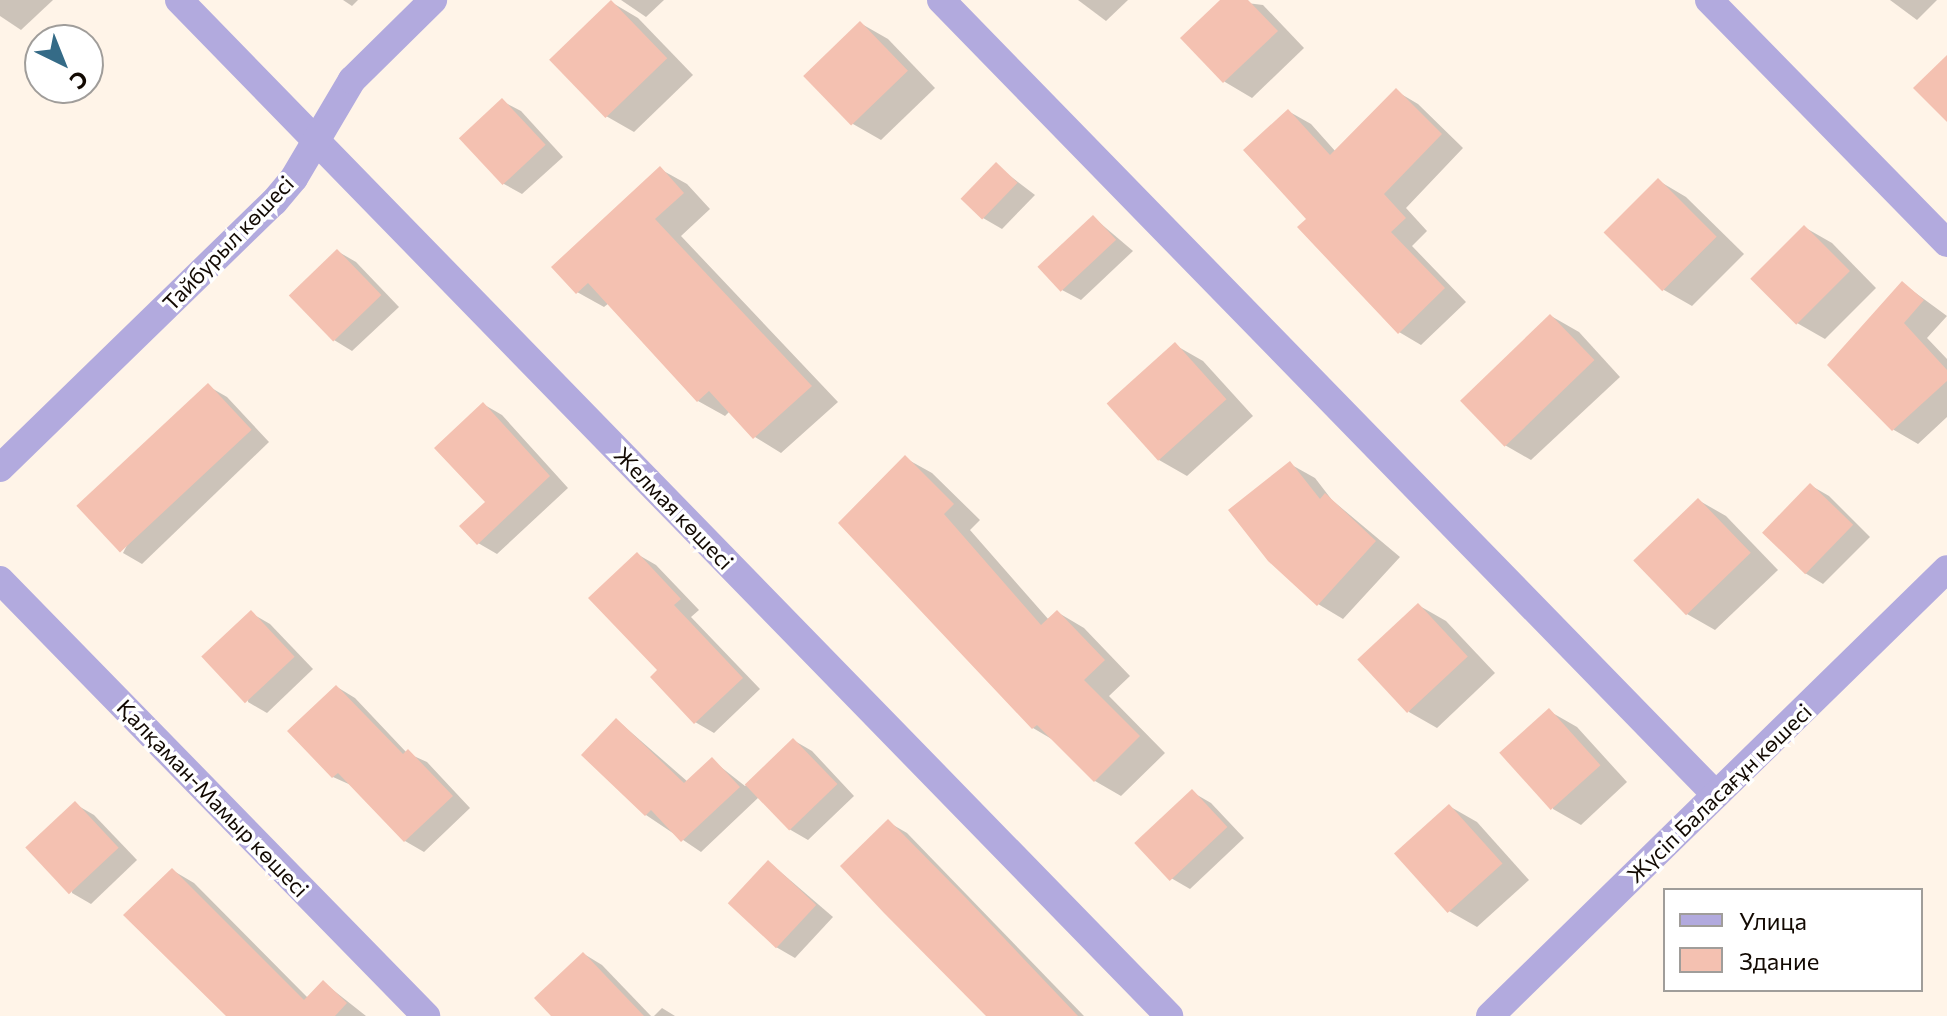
<!DOCTYPE html>
<meta charset="utf-8">
<style>
body{margin:0}
#map{position:relative;width:1947px;height:1016px;overflow:hidden;background:#fff4e8;font-family:Commissioner,sans-serif}
div>[style]{position:absolute}
.shadow>*{inset:0;background:#0003}
.building>*{inset:0;background:#f4c1b1;transform-origin:0 0}
.street>*{height:28px;margin:-14px;padding:0 14px;transform-origin:14px;border-radius:14px;background:#b2aade}
span{translate:-50% -50%;white-space:nowrap;text-align:center;line-height:1.15;-webkit-text-stroke:7px #fff;paint-order:stroke}
.street-label{font-size:22px;color:#120902}
.legend{position:absolute;left:1663px;top:888px;width:260px;height:104px;box-sizing:border-box;background:#fff;border:2px solid #a09d9a;margin:0;padding:10px 14px;list-style:none;font-size:24px;color:#120902}
.legend li{display:flex;align-items:center;gap:16px;height:40px}
.legend b{width:40px;border:2px solid #a09d9a}
.north{position:absolute;left:24px;top:24px;width:80px;height:80px;box-sizing:border-box;background:#fff;border:2px solid #a09d9a;border-radius:50%;rotate:137deg;font-size:22px;font-weight:700;line-height:32px;text-align:center;color:#120902}
.north::after{content:'';display:block;margin:auto;width:28px;height:36px;background:#356b87;clip-path:polygon(50% 0,100% 100%,50% 72%,0 100%)}
</style>
<div id="map">
<div class="shadow">
<i style="clip-path:polygon(0 0,53px 0,21px 30px,0 16px)"></i>
<i style="clip-path:polygon(343px 0,358px 0,352px 6px)"></i>
<i style="clip-path:polygon(621px 0,664px 0,646px 17px)"></i>
<i style="clip-path:polygon(1078px 0,1128px 0,1106px 21px)"></i>
<i style="clip-path:polygon(1223px 0,1263px 5px,1304px 48px,1252px 98px,1225px 82px,1183px 38px)"></i>
<i style="clip-path:polygon(1890px 0,1937px 0,1917px 20px)"></i>
<i style="clip-path:polygon(611px 2px,638px 18px,693px 75px,634px 132px,606px 116px,552px 59px)"></i>
<i style="clip-path:polygon(860px 23px,888px 39px,935px 88px,881px 140px,853px 124px)"></i>
<i style="clip-path:polygon(1396px 91px,1418px 104px,1463px 148px,1406px 208px,1427px 231px,1412px 246px,1466px 302px,1421px 345px,1399px 332px,1309px 219px,1288px 111px,1311px 124px,1336px 152px)"></i>
<i style="clip-path:polygon(502px 101px,521px 111px,563px 157px,522px 194px,504px 184px,461px 139px)"></i>
<i style="clip-path:polygon(996px 165px,1035px 195px,1002px 229px,983px 218px)"></i>
<i style="clip-path:polygon(660px 169px,687px 184px,710px 209px,681px 236px,838px 402px,781px 453px,755px 437px,730px 411px,725px 416px,698px 401px,609px 303px,604px 307px,577px 292px)"></i>
<i style="clip-path:polygon(1659px 181px,1686px 197px,1744px 254px,1692px 306px,1664px 290px)"></i>
<i style="clip-path:polygon(1093px 217px,1133px 251px,1081px 300px,1062px 290px)"></i>
<i style="clip-path:polygon(1804px 227px,1832px 243px,1876px 288px,1825px 339px,1797px 323px,1753px 279px)"></i>
<i style="clip-path:polygon(337px 251px,356px 262px,399px 307px,352px 351px,334px 340px)"></i>
<i style="clip-path:polygon(1902px 283px,1947px 316px,1927px 338px,1947px 359px,1947px 417px,1918px 444px,1894px 430px,1830px 365px)"></i>
<i style="clip-path:polygon(1551px 316px,1579px 332px,1620px 377px,1531px 460px,1503px 444px)"></i>
<i style="clip-path:polygon(1175px 345px,1203px 361px,1253px 416px,1187px 476px,1159px 460px)"></i>
<i style="clip-path:polygon(208px 386px,227px 397px,269px 442px,142px 564px,123px 553px)"></i>
<i style="clip-path:polygon(483px 404px,502px 415px,568px 488px,497px 554px,478px 543px,488px 502px)"></i>
<i style="clip-path:polygon(905px 458px,932px 473px,980px 520px,970px 530px,1049px 620px,1057px 612px,1084px 628px,1130px 676px,1109px 696px,1165px 753px,1121px 796px,1095px 781px,1055px 741px,1033px 728px)"></i>
<i style="clip-path:polygon(1290px 464px,1315px 478px,1332px 500px,1400px 557px,1343px 619px,1318px 604px)"></i>
<i style="clip-path:polygon(1810px 485px,1829px 496px,1870px 537px,1823px 584px,1805px 573px,1764px 532px)"></i>
<i style="clip-path:polygon(1698px 500px,1726px 516px,1778px 570px,1715px 630px,1687px 614px,1636px 560px)"></i>
<i style="clip-path:polygon(637px 554px,656px 565px,699px 610px,691px 617px,760px 689px,714px 733px,695px 722px)"></i>
<i style="clip-path:polygon(1418px 605px,1446px 621px,1495px 673px,1437px 728px,1409px 712px)"></i>
<i style="clip-path:polygon(251px 613px,270px 624px,313px 669px,267px 713px,248px 702px)"></i>
<i style="clip-path:polygon(337px 687px,355px 698px,407px 753px,427px 762px,470px 808px,424px 852px,405px 841px,353px 786px,333px 777px)"></i>
<i style="clip-path:polygon(1549px 711px,1577px 727px,1627px 782px,1581px 825px,1553px 809px)"></i>
<i style="clip-path:polygon(617px 720px,688px 782px,712px 760px,745px 786px,793px 740px,812px 751px,854px 796px,808px 840px,789px 829px,759px 797px,701px 852px,646px 815px,584px 755px)"></i>
<i style="clip-path:polygon(1192px 792px,1211px 803px,1244px 838px,1190px 889px,1171px 878px)"></i>
<i style="clip-path:polygon(75px 804px,94px 815px,137px 860px,91px 904px,72px 893px)"></i>
<i style="clip-path:polygon(1449px 806px,1477px 822px,1529px 880px,1477px 927px,1449px 911px)"></i>
<i style="clip-path:polygon(888px 822px,907px 833px,1084px 1016px,987px 1016px)"></i>
<i style="clip-path:polygon(769px 862px,833px 917px,795px 958px,776px 947px)"></i>
<i style="clip-path:polygon(172px 870px,194px 883px,308px 998px,323px 982px,366px 1016px,229px 1016px)"></i>
<i style="clip-path:polygon(584px 954px,602px 965px,651px 1016px,554px 1016px)"></i>
<i style="clip-path:polygon(662px 1008px,675px 1016px,654px 1016px)"></i>
</div>
<div class="building">
<i style="left:611px;top:0;width:81px;height:86px;rotate:46deg"></i>
<i style="clip-path:polygon(1220px 0,1248px 0,1278px 31px,1223px 83px,1180px 38px)"></i>
<i style="left:860px;top:21px;width:69px;height:79px;rotate:46deg"></i>
<i style="clip-path:polygon(1947px 55px,1947px 122px,1913px 88px)"></i>
<i style="clip-path:polygon(1396px 88px,1442px 134px,1384px 194px,1406px 218px,1391px 232px,1445px 288px,1398px 334px,1297px 227px,1306px 219px,1243px 150px,1288px 109px,1330px 155px)"></i>
<i style="left:502px;top:98px;width:64px;height:59px;rotate:47deg"></i>
<i style="left:996px;top:162px;width:30px;height:51px;rotate:44deg"></i>
<i style="clip-path:polygon(660px 166px,684px 193px,655px 219px,812px 386px,753px 439px,709px 391px,697px 402px,588px 283px,576px 294px,551px 267px)"></i>
<i style="left:1658px;top:178px;width:83px;height:77px;rotate:45deg"></i>
<i style="left:1093px;top:215px;width:34px;height:76px;rotate:47deg"></i>
<i style="left:1804px;top:225px;width:65px;height:76px;rotate:45deg"></i>
<i style="left:337px;top:249px;width:64px;height:67px;rotate:46deg"></i>
<i style="clip-path:polygon(1902px 281px,1924px 300px,1904px 323px,1947px 370px,1947px 381px,1892px 431px,1827px 365px)"></i>
<i style="left:1550px;top:314px;width:64px;height:125px;rotate:46deg"></i>
<i style="left:1175px;top:342px;width:77px;height:92px;rotate:48deg"></i>
<i style="left:208px;top:383px;width:64px;height:180px;rotate:47deg"></i>
<i style="clip-path:polygon(483px 402px,550px 476px,477px 545px,459px 526px,485px 502px,434px 448px)"></i>
<i style="clip-path:polygon(905px 455px,954px 504px,944px 514px,1041px 625px,1057px 610px,1105px 660px,1084px 680px,1140px 736px,1094px 782px,1037px 725px,1032px 729px,838px 523px)"></i>
<i style="clip-path:polygon(1290px 461px,1320px 499px,1325px 493px,1376px 541px,1317px 606px,1268px 561px,1228px 510px)"></i>
<i style="left:1810px;top:483px;width:60px;height:69px;rotate:44deg"></i>
<i style="left:1698px;top:498px;width:76px;height:90px;rotate:46deg"></i>
<i style="clip-path:polygon(637px 552px,681px 599px,674px 605px,743px 678px,694px 724px,650px 677px,657px 670px,588px 598px)"></i>
<i style="left:1418px;top:603px;width:73px;height:83px;rotate:47deg"></i>
<i style="left:251px;top:610px;width:64px;height:68px;rotate:47deg"></i>
<i style="clip-path:polygon(336px 685px,403px 754px,408px 749px,453px 796px,404px 842px,338px 773px,332px 778px,287px 731px)"></i>
<i style="left:1549px;top:708px;width:77px;height:67px;rotate:48deg"></i>
<i style="clip-path:polygon(616px 718px,684px 783px,712px 757px,740px 787px,681px 842px,651px 810px,645px 816px,581px 755px)"></i>
<i style="left:793px;top:738px;width:64px;height:67px;rotate:46deg"></i>
<i style="left:1192px;top:789px;width:52px;height:79px;rotate:47deg"></i>
<i style="left:75px;top:801px;width:64px;height:68px;rotate:47deg"></i>
<i style="left:1449px;top:804px;width:80px;height:74px;rotate:48deg"></i>
<i style="clip-path:polygon(888px 819px,966px 898px,1078px 1016px,986px 1016px,884px 913px,840px 866px)"></i>
<i style="left:768px;top:860px;width:66px;height:59px;rotate:43deg"></i>
<i style="clip-path:polygon(172px 868px,304px 1000px,323px 980px,347px 1003px,335px 1016px,226px 1016px,123px 915px)"></i>
<i style="clip-path:polygon(583px 952px,644px 1016px,551px 1016px,534px 998px)"></i>
</div>
<div class="street">
<i style="left:179px;top:0;width:1419px;rotate:45.74deg"></i>
<i style="left:941px;top:0;width:1110px;rotate:45.73deg"></i>
<i style="left:1709px;top:0;width:340px;rotate:45.6deg"></i>
<i style="left:0;top:468px;width:382px;rotate:-44.2deg"></i>
<i style="left:274px;top:202px;width:31px;rotate:-50deg"></i>
<i style="left:294px;top:178px;width:114px;rotate:-59.4deg"></i>
<i style="left:352px;top:80px;width:114px;rotate:-44.6deg"></i>
<i style="left:0;top:580px;width:610px;rotate:45.66deg"></i>
<i style="left:1490px;top:1016px;width:639px;rotate:-44.37deg"></i>
</div>
<div class="street-label">
<span style="left:228px;top:243px;rotate:-46deg">Тайбурыл көшесі</span>
<span style="left:674px;top:508px;rotate:46deg">Желмая көшесі</span>
<span style="left:1719px;top:793px;rotate:-44deg">Жүсіп Баласағұн көшесі</span>
<span style="left:213px;top:798px;rotate:46deg">Қалқаман-Мамыр көшесі</span>
</div>
<ul class="legend">
<li><b style="height:10px;background:#b2aade"></b>Улица</li>
<li><b style="height:22px;background:#f4c1b1"></b>Здание</li>
</ul>
<div class="north">С</div>
</div>
